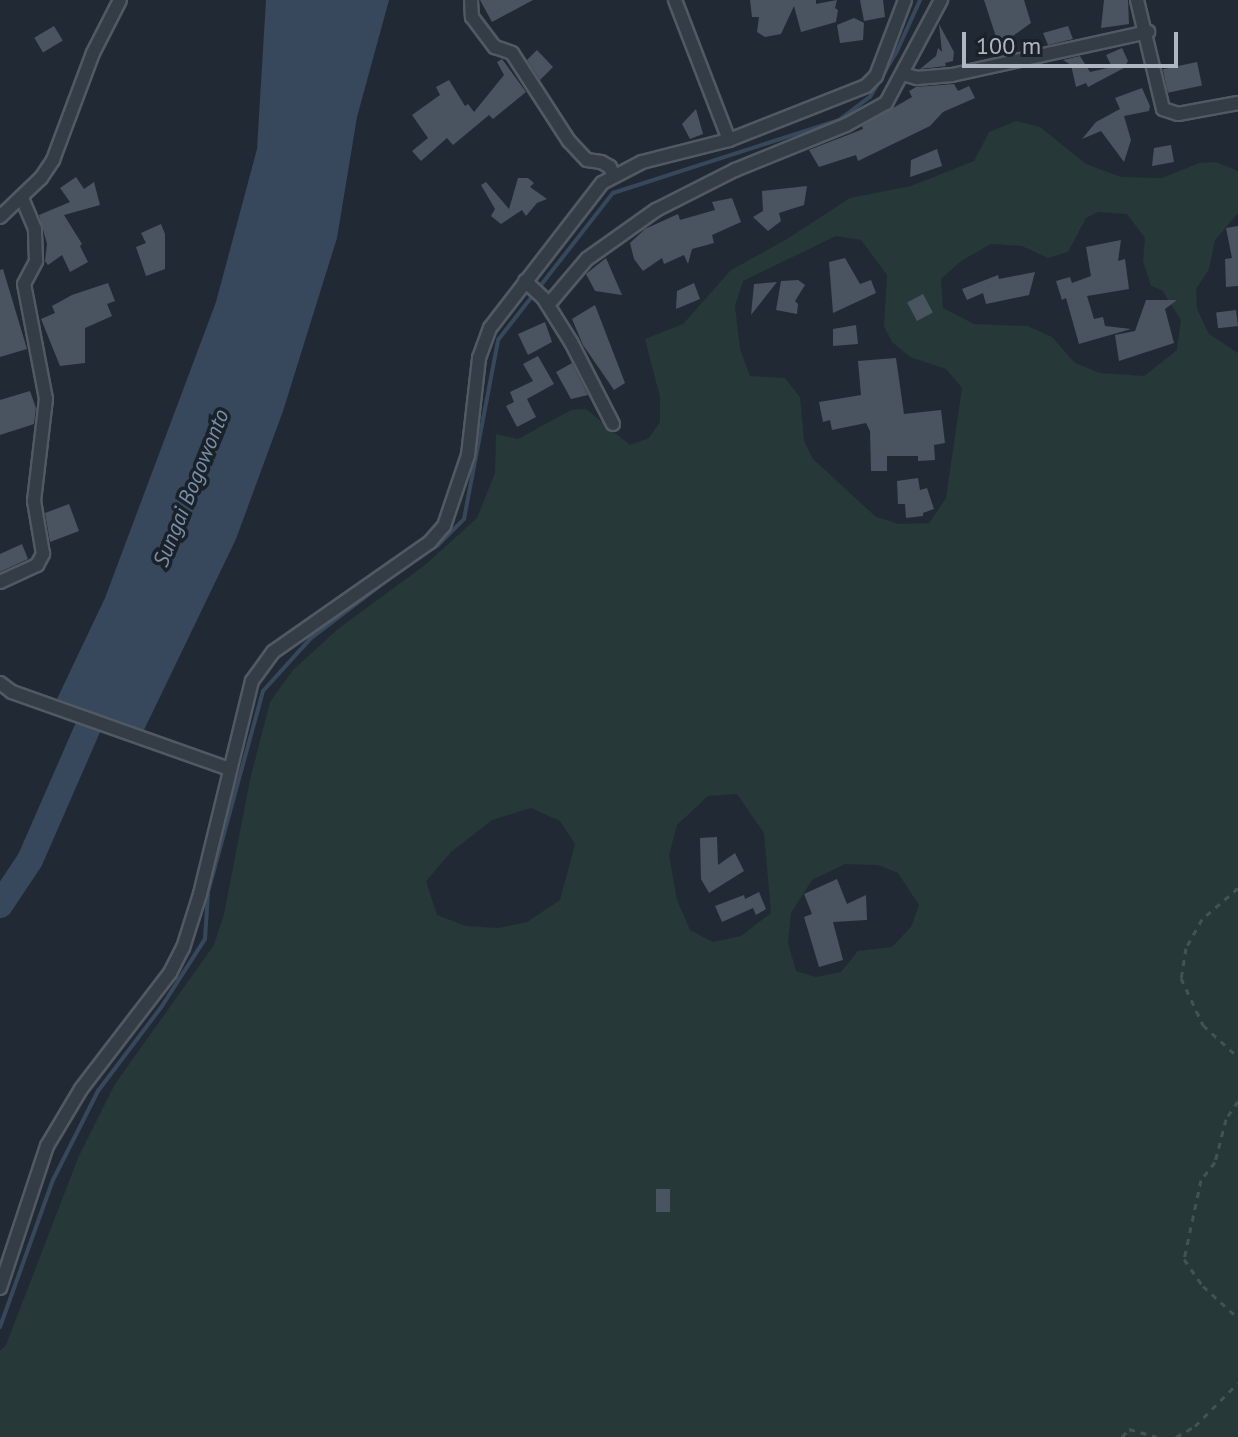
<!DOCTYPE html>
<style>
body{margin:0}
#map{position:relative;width:1238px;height:1437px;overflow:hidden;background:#212a34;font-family:"PT Sans",sans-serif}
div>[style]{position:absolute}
.green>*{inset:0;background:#263837}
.water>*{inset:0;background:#37485c}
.stream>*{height:4px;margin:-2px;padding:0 2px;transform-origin:2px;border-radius:2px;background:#37485c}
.river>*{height:26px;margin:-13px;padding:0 13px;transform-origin:13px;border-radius:13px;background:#37485c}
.building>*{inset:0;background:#495460;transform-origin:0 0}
.path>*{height:3px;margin-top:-1.5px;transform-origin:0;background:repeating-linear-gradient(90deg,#425355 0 6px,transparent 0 12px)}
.roads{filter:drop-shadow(2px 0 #515963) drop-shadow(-2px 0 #515963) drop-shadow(0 2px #515963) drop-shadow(0 -2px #515963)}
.street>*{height:12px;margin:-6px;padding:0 6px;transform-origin:6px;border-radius:6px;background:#343c45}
span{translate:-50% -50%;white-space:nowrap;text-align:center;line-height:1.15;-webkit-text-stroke:7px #1a2129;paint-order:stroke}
.water-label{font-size:22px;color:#788ea8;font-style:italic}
.scale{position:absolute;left:962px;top:32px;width:216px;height:36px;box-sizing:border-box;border:4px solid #aeb6c2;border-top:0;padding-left:10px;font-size:24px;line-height:28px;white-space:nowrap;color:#aeb6c2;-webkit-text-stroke:6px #1a2129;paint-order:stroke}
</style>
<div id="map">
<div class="green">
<i style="clip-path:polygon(evenodd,1016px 121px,1040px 127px,1086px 164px,1121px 177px,1162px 178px,1199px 163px,1216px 162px,1238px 171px,1238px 213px,1215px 240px,1209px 269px,1196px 289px,1197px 309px,1209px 334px,1238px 353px,1238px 1437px,0 1437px,0 1351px,6px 1345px,78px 1158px,115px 1084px,214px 945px,224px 914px,250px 780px,270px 702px,293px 670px,338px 629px,425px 565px,477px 518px,495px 473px,496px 434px,518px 439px,571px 410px,586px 409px,630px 445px,649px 438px,660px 422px,660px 397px,645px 339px,683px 324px,731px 270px,787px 239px,850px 198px,911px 186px,974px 161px,989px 132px,1016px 121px,1098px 212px,1127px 214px,1145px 238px,1143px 261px,1151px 286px,1162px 290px,1181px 320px,1177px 350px,1144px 376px,1100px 373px,1075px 363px,1052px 337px,1028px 326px,974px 324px,943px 308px,941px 279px,961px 261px,991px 244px,1022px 246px,1048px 258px,1068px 252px,1086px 218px,1098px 212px,1016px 121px,836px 236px,861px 240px,887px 275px,884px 326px,892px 342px,910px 357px,946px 369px,962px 388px,946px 498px,929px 523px,899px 524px,876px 517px,813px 459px,804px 441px,800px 397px,785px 378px,750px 376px,740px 349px,735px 306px,743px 281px,836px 236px,1016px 121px,737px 794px,764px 833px,771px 913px,741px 936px,713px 942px,690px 930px,677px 900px,669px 855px,677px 825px,708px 796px,737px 794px,1016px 121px,531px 808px,560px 821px,575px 844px,560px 900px,527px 922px,498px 928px,466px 926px,437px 915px,426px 881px,451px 852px,492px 820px,531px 808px,1016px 121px,845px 864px,878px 865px,898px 873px,919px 905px,911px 927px,892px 947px,858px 951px,841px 972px,816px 977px,796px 971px,788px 943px,791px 913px,812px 880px,845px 864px)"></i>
</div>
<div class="water">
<i style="clip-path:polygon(266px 0,389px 0,357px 117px,337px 238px,283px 411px,236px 539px,144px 730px,57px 699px,105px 598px,216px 302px,257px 149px)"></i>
</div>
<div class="stream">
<i style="left:421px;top:555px;width:20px;rotate:-30deg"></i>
<i style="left:438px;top:545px;width:37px;rotate:-45deg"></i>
<i style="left:464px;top:519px;width:182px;rotate:-79.2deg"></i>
<i style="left:498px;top:340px;width:187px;rotate:-52deg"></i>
<i style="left:613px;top:193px;width:237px;rotate:-17.9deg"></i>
<i style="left:839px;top:120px;width:39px;rotate:-37deg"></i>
<i style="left:870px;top:97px;width:53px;rotate:-59.6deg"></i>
<i style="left:897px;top:51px;width:56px;rotate:-65.7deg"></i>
<i style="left:0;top:1327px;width:156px;rotate:-70.2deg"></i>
<i style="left:53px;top:1180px;width:100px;rotate:-63.2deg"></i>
<i style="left:98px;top:1091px;width:106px;rotate:-53deg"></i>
<i style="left:162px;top:1006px;width:80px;rotate:-57.3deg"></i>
<i style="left:205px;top:939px;width:47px;rotate:-86.3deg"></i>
<i style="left:208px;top:892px;width:208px;rotate:-74.7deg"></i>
<i style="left:263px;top:691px;width:70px;rotate:-47.9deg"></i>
<i style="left:310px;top:639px;width:122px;rotate:-37.3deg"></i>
</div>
<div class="river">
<i style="left:0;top:905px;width:54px;rotate:-56.3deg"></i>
<i style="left:30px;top:860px;width:182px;rotate:-66.4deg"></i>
</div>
<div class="building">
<i style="clip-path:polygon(480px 0,533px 0,492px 22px)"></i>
<i style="clip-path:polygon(750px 0,816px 0,816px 4px,837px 0,835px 8px,838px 10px,836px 22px,801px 32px,794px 6px,781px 34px,765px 37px,757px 32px,759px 17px,752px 17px)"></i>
<i style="clip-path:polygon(860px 0,883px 0,885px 17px,864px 21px)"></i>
<i style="clip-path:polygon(984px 0,1024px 0,1031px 23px,999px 46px)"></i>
<i style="clip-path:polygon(1104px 0,1128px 0,1129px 24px,1101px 28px)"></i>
<i style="clip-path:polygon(854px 18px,864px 23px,863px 40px,840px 43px,837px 25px)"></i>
<i style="clip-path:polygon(939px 24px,954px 52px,953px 61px,945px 63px,946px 66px,920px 69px,936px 56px,938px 48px,942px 52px)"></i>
<i style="left:54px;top:26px;width:17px;height:23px;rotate:59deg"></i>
<i style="clip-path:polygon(1068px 26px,1073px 39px,1048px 45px,1043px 33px)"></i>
<i style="clip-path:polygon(1122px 48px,1128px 61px,1124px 68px,1088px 87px,1086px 83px,1076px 87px,1071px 65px,1063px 60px,1080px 56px,1090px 72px,1112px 67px,1106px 55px)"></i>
<i style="clip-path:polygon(537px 50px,553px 67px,540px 80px,527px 60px)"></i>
<i style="clip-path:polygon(502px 59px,526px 92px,493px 119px,489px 115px,453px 145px,447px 138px,421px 161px,412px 151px,428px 138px,412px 115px,440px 95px,436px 87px,449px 80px,465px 106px,468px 104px,474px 112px,504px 75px,497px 62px)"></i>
<i style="left:1197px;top:62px;width:24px;height:35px;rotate:78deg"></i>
<i style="clip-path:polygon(954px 84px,958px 91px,969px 86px,975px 98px,943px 112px,930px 126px,858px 161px,856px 155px,819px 167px,809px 150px,863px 129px,862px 126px,912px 97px,909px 91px,916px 87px)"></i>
<i style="clip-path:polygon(1142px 88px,1150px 106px,1149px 111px,1124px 116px,1131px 140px,1124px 162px,1101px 131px,1082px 139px,1096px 122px,1120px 109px,1115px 98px)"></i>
<i style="clip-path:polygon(696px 109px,703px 134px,690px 139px,682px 124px)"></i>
<i style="clip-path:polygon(1171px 145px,1174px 162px,1152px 166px,1154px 148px)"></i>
<i style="clip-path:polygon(937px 149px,942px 166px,910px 177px,911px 160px)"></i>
<i style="clip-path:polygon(76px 177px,84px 189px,94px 182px,100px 205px,64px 215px,82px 244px,80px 246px,88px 262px,70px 272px,62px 255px,48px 265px,45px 261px,47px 244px,39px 215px,70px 202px,60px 188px)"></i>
<i style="clip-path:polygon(518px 178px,528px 178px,534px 183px,530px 187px,547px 199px,537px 203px,526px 216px,522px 210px,501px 224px,491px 216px,495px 209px,481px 185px,486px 182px,509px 209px)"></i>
<i style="clip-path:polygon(807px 186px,804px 205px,779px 213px,781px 221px,768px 231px,753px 217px,763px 211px,762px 191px)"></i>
<i style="clip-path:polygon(732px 198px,741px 222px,712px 235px,714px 243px,692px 249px,688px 264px,684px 255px,664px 264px,662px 258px,643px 271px,634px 259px,630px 243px,645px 229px,678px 214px,680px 220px,715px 210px,712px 202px)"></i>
<i style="clip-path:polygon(161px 224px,165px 234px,165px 269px,146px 276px,136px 247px,146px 243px,141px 233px)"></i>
<i style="clip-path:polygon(1238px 226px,1238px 286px,1226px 287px,1225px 259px,1232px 258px,1226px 228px)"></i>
<i style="clip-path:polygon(1121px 240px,1118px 261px,1125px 259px,1129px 289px,1087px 296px,1094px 319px,1103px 317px,1105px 326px,1131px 329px,1079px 344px,1066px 298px,1062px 300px,1056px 281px,1070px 277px,1072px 283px,1091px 276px,1086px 247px)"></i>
<i style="clip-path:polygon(606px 258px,622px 295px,595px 291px,586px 274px)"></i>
<i style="clip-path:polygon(845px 258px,860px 284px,871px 280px,876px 293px,833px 313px,829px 262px)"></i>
<i style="clip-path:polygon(3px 269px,27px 349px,0 357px,0 270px)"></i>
<i style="clip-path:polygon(1035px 272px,1029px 295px,986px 304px,983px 293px,967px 300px,962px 289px,998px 275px,999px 279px)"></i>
<i style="clip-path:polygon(798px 280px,805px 285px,795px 301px,798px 304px,797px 314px,776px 310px,781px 281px)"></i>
<i style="clip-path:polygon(777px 282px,751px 315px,754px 284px)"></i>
<i style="clip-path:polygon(108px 283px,115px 301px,107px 304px,112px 316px,85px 328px,85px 363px,60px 366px,41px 319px,55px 313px,52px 306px,72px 295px)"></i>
<i style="clip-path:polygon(694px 283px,700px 299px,676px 309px,677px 291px)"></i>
<i style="left:923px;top:294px;width:21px;height:18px;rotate:62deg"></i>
<i style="clip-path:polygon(1146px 300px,1177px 300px,1165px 309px,1174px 343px,1119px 361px,1115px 335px,1135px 331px)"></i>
<i style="clip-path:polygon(595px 305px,625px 383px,614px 390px,583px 345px,572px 319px)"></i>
<i style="left:1236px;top:310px;width:16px;height:20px;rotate:83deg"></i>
<i style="clip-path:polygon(545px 322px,552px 342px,528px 355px,518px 334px)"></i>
<i style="clip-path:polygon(856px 325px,858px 344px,833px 346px,833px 329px)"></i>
<i style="clip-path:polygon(538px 356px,554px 384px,527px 399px,536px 417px,517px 427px,506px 406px,514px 402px,510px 392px,533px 381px,523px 364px)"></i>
<i style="clip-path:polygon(896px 358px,904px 414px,941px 410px,945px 443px,934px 445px,935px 460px,918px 461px,918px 456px,887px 456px,887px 471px,871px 471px,870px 431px,866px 423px,832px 430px,830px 420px,823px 422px,819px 402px,861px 395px,858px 361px)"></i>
<i style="clip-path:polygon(572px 363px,588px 395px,571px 399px,556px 372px)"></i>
<i style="clip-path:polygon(30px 391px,36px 408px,34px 424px,0 435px,0 400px)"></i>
<i style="clip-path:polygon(918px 478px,920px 490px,927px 488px,934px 509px,923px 513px,923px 516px,906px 518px,905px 504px,898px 504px,897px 481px)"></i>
<i style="clip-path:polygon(69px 504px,79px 531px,50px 542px,45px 513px)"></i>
<i style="clip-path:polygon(22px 544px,28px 559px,0 572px,0 554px)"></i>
<i style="clip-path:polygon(717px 837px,718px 865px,735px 853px,744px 871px,709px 893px,701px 879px,700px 838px)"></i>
<i style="clip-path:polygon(837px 879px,847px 904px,866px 895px,867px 920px,833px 922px,843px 960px,819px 967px,804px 917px,812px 914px,804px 894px)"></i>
<i style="clip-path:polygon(759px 892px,766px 909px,756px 915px,753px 908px,722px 922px,715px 906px,744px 895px,745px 899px)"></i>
<i style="left:670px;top:1189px;width:23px;height:14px;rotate:90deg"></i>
</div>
<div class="path">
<i style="left:1238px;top:888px;width:48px;rotate:139.3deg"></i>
<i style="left:1202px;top:919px;width:33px;rotate:119deg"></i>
<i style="left:1186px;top:948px;width:30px;rotate:99deg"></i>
<i style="left:1181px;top:978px;width:52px;rotate:64.9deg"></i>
<i style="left:1203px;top:1025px;width:47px;rotate:42.4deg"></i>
<i style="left:1238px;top:1101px;width:22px;rotate:124deg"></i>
<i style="left:1226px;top:1119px;width:44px;rotate:104.3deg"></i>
<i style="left:1215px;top:1162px;width:23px;rotate:128deg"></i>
<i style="left:1201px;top:1180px;width:81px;rotate:102.1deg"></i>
<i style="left:1184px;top:1259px;width:33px;rotate:55deg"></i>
<i style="left:1203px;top:1286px;width:47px;rotate:42.4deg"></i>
<i style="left:1122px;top:1437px;width:11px;rotate:-49deg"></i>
<i style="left:1129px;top:1429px;width:29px;rotate:16deg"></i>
<i style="left:1176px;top:1437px;width:22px;rotate:-30deg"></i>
<i style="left:1195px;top:1426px;width:61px;rotate:-45deg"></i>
</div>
<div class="roads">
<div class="street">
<i style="left:471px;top:0;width:17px;rotate:87deg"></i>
<i style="left:472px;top:17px;width:38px;rotate:53deg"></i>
<i style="left:495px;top:47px;width:18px;rotate:19deg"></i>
<i style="left:512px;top:53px;width:105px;rotate:57.1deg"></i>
<i style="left:569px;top:141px;width:26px;rotate:47deg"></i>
<i style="left:587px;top:160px;width:14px;rotate:8deg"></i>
<i style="left:601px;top:162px;width:10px;rotate:29deg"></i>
<i style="left:610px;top:167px;width:10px;rotate:66deg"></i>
<i style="left:675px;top:0;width:150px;rotate:68.9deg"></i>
<i style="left:1137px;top:0;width:112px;rotate:76.6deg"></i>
<i style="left:1163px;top:109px;width:16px;rotate:18deg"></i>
<i style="left:1178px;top:114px;width:61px;rotate:-10.4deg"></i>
<i style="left:903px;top:74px;width:15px;rotate:16deg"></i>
<i style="left:917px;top:78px;width:35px;rotate:-5deg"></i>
<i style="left:952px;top:75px;width:201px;rotate:-12.4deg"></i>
<i style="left:0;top:217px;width:57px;rotate:-43.6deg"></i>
<i style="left:41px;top:178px;width:22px;rotate:-56deg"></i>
<i style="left:53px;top:160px;width:114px;rotate:-69.5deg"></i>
<i style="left:93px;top:53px;width:59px;rotate:-63deg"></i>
<i style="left:525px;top:281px;width:26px;rotate:43deg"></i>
<i style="left:544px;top:299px;width:51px;rotate:57.9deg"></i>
<i style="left:571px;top:342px;width:92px;rotate:62.9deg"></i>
<i style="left:548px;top:305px;width:60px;rotate:-49.7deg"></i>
<i style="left:587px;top:259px;width:85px;rotate:-35.4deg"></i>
<i style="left:656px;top:210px;width:89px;rotate:-26.9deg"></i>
<i style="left:735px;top:170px;width:120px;rotate:-22.1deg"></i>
<i style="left:846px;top:125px;width:46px;rotate:-28.8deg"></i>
<i style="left:886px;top:103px;width:117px;rotate:-61.9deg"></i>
<i style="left:0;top:582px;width:41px;rotate:-24.7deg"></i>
<i style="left:37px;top:565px;width:13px;rotate:-61deg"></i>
<i style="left:43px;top:554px;width:54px;rotate:-99.6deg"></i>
<i style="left:34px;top:501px;width:103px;rotate:-83.3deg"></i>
<i style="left:46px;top:399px;width:117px;rotate:-100.8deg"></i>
<i style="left:24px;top:284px;width:26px;rotate:-62deg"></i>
<i style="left:36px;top:261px;width:32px;rotate:-92deg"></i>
<i style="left:35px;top:229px;width:34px;rotate:-113deg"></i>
<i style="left:0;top:683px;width:15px;rotate:37deg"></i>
<i style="left:12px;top:692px;width:231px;rotate:19.5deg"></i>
<i style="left:0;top:1288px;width:150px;rotate:-71.7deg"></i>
<i style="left:47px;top:1146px;width:66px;rotate:-59.2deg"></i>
<i style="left:81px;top:1089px;width:146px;rotate:-52.5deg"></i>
<i style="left:170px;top:973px;width:28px;rotate:-63deg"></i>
<i style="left:183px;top:948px;width:57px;rotate:-72.5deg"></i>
<i style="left:200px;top:894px;width:219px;rotate:-76.3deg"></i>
<i style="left:252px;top:681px;width:36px;rotate:-54deg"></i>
<i style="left:273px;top:652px;width:192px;rotate:-35deg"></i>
<i style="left:430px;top:542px;width:21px;rotate:-49deg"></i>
<i style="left:444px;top:526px;width:75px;rotate:-71.3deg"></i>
<i style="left:468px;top:455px;width:98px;rotate:-83.5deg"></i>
<i style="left:479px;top:358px;width:32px;rotate:-70deg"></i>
<i style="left:490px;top:328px;width:183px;rotate:-52.3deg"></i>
<i style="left:602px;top:183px;width:45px;rotate:-27.7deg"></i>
<i style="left:642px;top:162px;width:90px;rotate:-14.2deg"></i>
<i style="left:729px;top:140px;width:147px;rotate:-21.5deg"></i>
<i style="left:866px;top:86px;width:14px;rotate:-45deg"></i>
<i style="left:876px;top:76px;width:81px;rotate:-69.1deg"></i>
</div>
</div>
<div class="water-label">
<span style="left:191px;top:488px;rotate:-68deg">Sungai Bogowonto</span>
</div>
<div class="scale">100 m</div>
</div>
